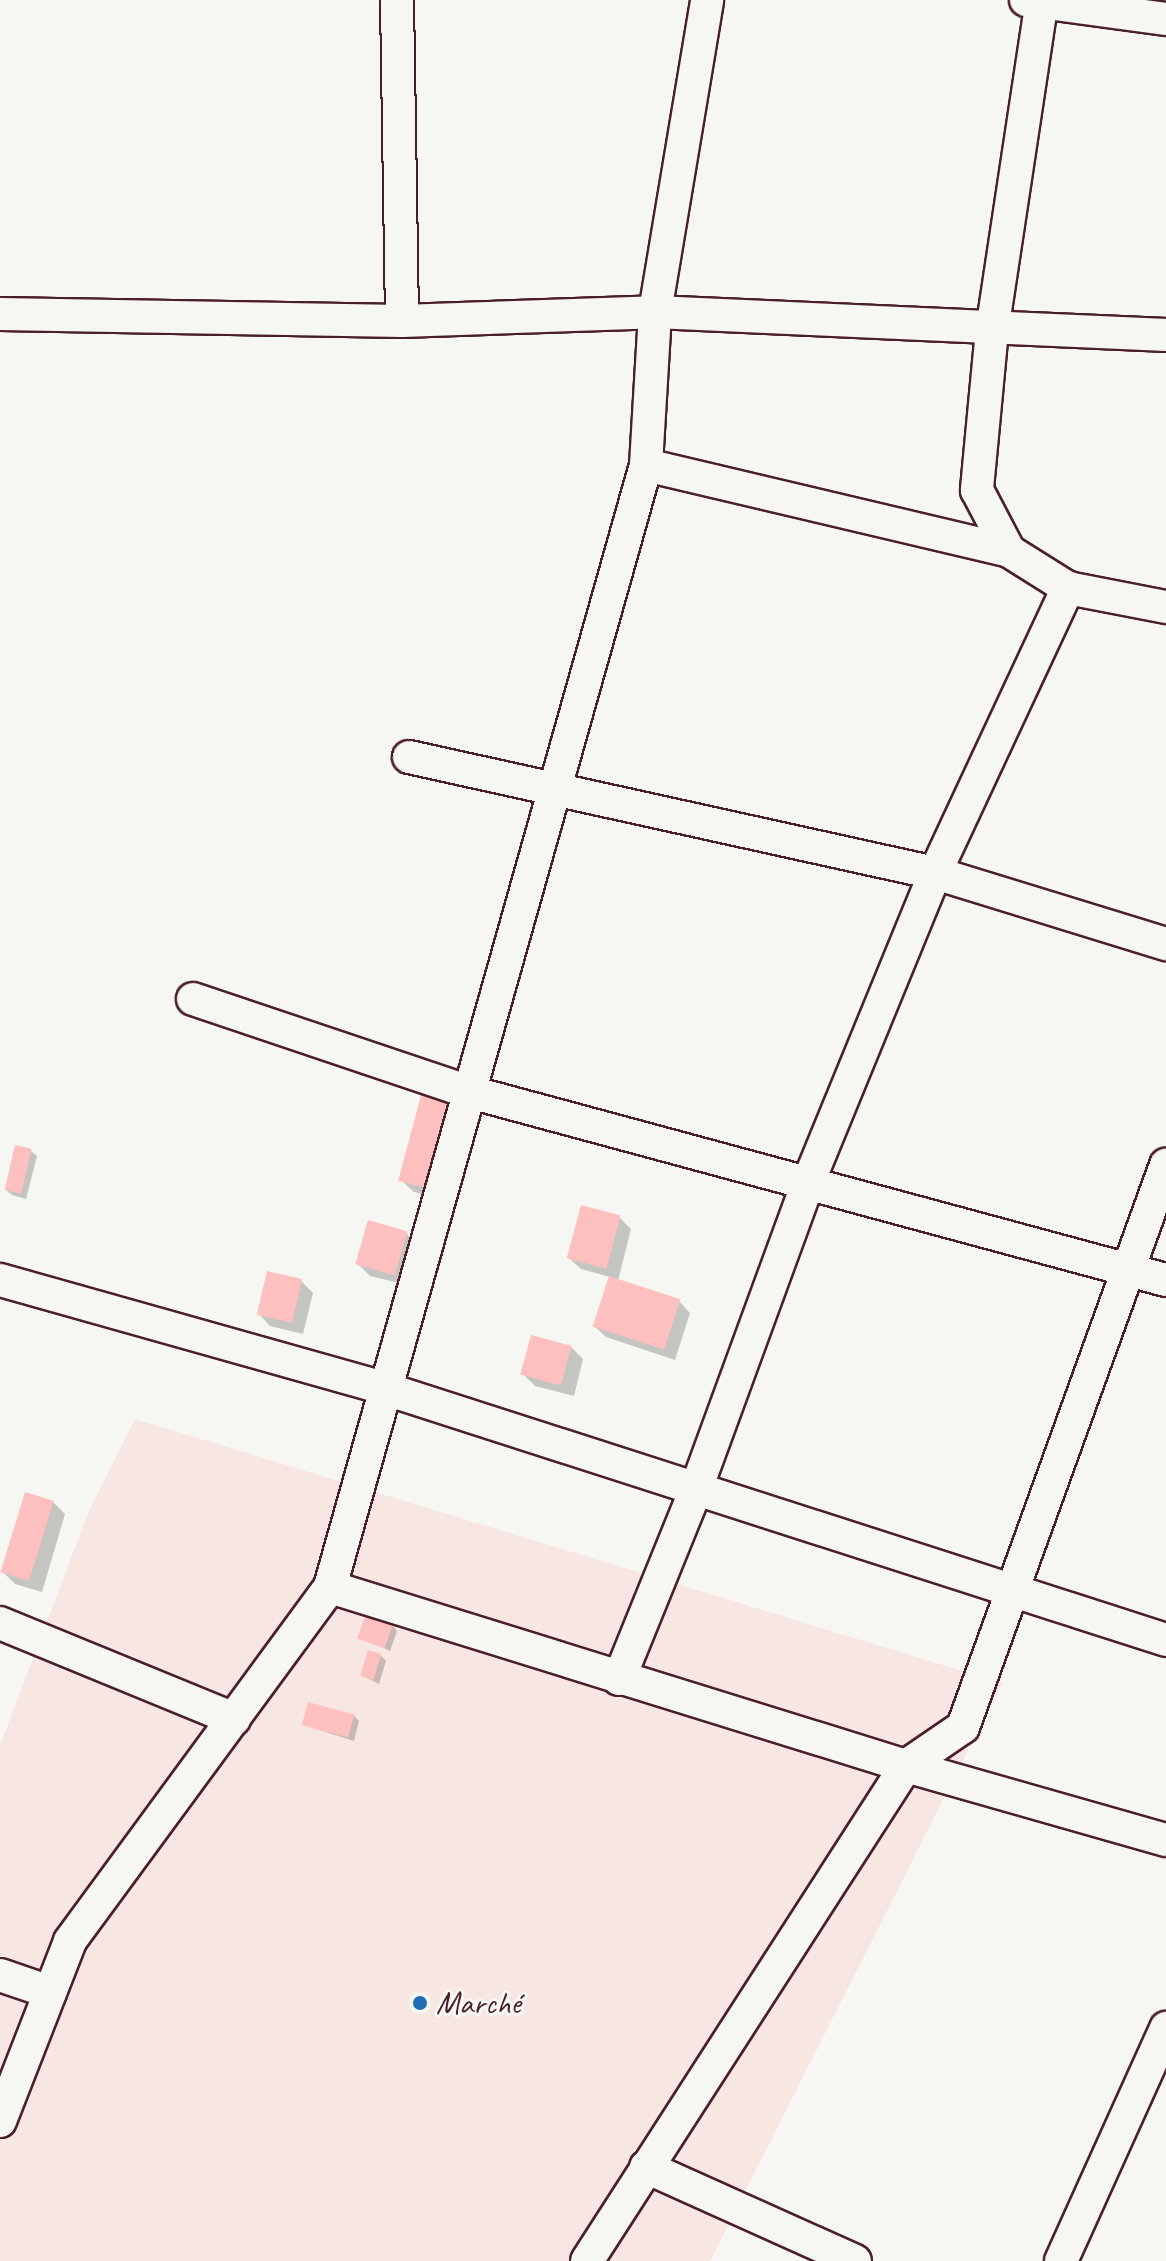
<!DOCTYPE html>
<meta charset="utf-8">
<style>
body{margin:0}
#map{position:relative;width:1166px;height:2261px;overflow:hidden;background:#f6f6f2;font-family:Caveat,sans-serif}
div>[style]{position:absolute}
.built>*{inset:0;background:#f8e6e2}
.shadow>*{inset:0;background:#0003}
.building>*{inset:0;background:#fdc0be;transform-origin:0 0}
.roads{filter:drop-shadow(2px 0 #4a1f2b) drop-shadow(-2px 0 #4a1f2b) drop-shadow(0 2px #4a1f2b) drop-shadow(0 -2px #4a1f2b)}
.minor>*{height:32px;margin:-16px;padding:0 16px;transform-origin:16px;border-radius:16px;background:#f6f6f2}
.dots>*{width:22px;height:22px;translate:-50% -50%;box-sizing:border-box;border:4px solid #f6f6f2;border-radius:50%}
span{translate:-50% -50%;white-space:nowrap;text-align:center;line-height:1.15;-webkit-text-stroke:6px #f6f6f2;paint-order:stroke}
.poi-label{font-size:32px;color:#4a1f2b}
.left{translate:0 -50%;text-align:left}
</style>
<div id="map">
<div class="built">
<i style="clip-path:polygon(135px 1419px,1002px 1683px,710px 2261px,0 2261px,0 1746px,88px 1513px)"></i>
</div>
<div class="shadow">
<i style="clip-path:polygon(424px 1091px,445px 1200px,414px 1192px,402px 1181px)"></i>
<i style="clip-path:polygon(31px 1151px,37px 1156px,26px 1199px,12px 1195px,6px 1190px)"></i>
<i style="clip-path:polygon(620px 1218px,631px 1229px,618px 1281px,679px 1301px,690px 1313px,675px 1360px,606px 1337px,594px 1326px,610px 1277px,581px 1269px,569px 1258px)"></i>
<i style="clip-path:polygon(406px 1233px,417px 1245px,407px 1285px,370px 1276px,358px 1264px)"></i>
<i style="clip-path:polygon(301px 1281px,313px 1293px,303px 1334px,270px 1326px,259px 1314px)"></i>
<i style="clip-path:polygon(571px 1347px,583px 1359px,574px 1396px,535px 1386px,523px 1374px)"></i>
<i style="clip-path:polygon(53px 1502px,65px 1514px,42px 1592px,15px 1584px,3px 1572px)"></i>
<i style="clip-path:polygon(392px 1625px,397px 1631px,390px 1651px,360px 1637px)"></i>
<i style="clip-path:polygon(380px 1655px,386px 1661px,379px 1684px,363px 1676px)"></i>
<i style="clip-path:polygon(353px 1715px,359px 1721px,354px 1741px,304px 1725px)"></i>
</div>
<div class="building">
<i style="left:423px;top:1088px;width:35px;height:96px;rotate:15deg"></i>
<i style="left:15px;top:1145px;width:17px;height:46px;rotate:13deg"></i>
<i style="left:581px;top:1205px;width:41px;height:55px;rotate:15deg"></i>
<i style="left:368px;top:1220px;width:41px;height:46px;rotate:16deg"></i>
<i style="left:267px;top:1271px;width:36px;height:45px;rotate:13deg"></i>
<i style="left:609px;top:1276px;width:75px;height:53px;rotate:18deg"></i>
<i style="left:531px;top:1335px;width:42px;height:41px;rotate:15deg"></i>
<i style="left:25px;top:1492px;width:30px;height:84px;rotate:17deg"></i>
<i style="left:366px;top:1614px;width:29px;height:26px;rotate:20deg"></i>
<i style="left:368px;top:1650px;width:14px;height:27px;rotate:17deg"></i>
<i style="left:308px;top:1702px;width:48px;height:24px;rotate:15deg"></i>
</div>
<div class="roads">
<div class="minor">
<i style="left:397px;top:0;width:321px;rotate:89.1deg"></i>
<i style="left:1026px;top:0;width:141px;rotate:7.7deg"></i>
<i style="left:1042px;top:0;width:334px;rotate:98.6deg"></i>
<i style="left:992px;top:330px;width:161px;rotate:95.4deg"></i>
<i style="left:977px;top:490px;width:69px;rotate:62.3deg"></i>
<i style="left:1009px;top:551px;width:70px;rotate:32.1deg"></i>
<i style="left:0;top:314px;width:402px;rotate:1deg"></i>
<i style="left:402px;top:321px;width:253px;rotate:-2deg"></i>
<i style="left:655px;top:312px;width:512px;rotate:2.58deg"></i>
<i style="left:646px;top:465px;width:373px;rotate:13.3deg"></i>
<i style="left:409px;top:757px;width:539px;rotate:12.44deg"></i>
<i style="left:935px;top:873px;width:242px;rotate:17.1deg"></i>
<i style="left:193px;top:999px;width:292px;rotate:18.6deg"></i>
<i style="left:470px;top:1092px;width:721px;rotate:15.12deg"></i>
<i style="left:0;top:1280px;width:398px;rotate:15.7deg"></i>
<i style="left:383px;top:1388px;width:823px;rotate:17.84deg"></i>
<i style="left:330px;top:1587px;width:603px;rotate:17.26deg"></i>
<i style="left:906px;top:1766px;width:270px;rotate:15.9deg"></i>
<i style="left:0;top:1623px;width:253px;rotate:22.3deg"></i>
<i style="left:619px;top:1679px;width:205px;rotate:-67.9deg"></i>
<i style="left:696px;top:1489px;width:326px;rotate:-69.9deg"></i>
<i style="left:808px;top:1183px;width:335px;rotate:-67.7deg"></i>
<i style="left:935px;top:873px;width:315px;rotate:-65deg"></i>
<i style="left:1068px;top:588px;width:100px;rotate:11deg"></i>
<i style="left:0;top:1975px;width:53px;rotate:18.8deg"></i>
<i style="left:0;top:2121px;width:193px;rotate:-68.7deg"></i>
<i style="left:70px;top:1941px;width:439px;rotate:-53.7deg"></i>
<i style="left:330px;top:1587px;width:1166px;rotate:-74.27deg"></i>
<i style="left:646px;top:465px;width:153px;rotate:-86.6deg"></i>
<i style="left:655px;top:312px;width:316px;rotate:-80.5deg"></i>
<i style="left:646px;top:2167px;width:229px;rotate:24.2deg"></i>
<i style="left:587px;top:2261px;width:589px;rotate:-57.2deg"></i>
<i style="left:906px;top:1766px;width:69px;rotate:-34.4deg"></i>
<i style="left:963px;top:1727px;width:598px;rotate:-70.14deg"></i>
<i style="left:1061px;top:2261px;width:256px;rotate:-65.7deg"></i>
</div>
</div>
<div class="dots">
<i style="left:420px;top:2003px;background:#1f6fb2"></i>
</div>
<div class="poi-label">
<span class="left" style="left:436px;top:2003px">Marché</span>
</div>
</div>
